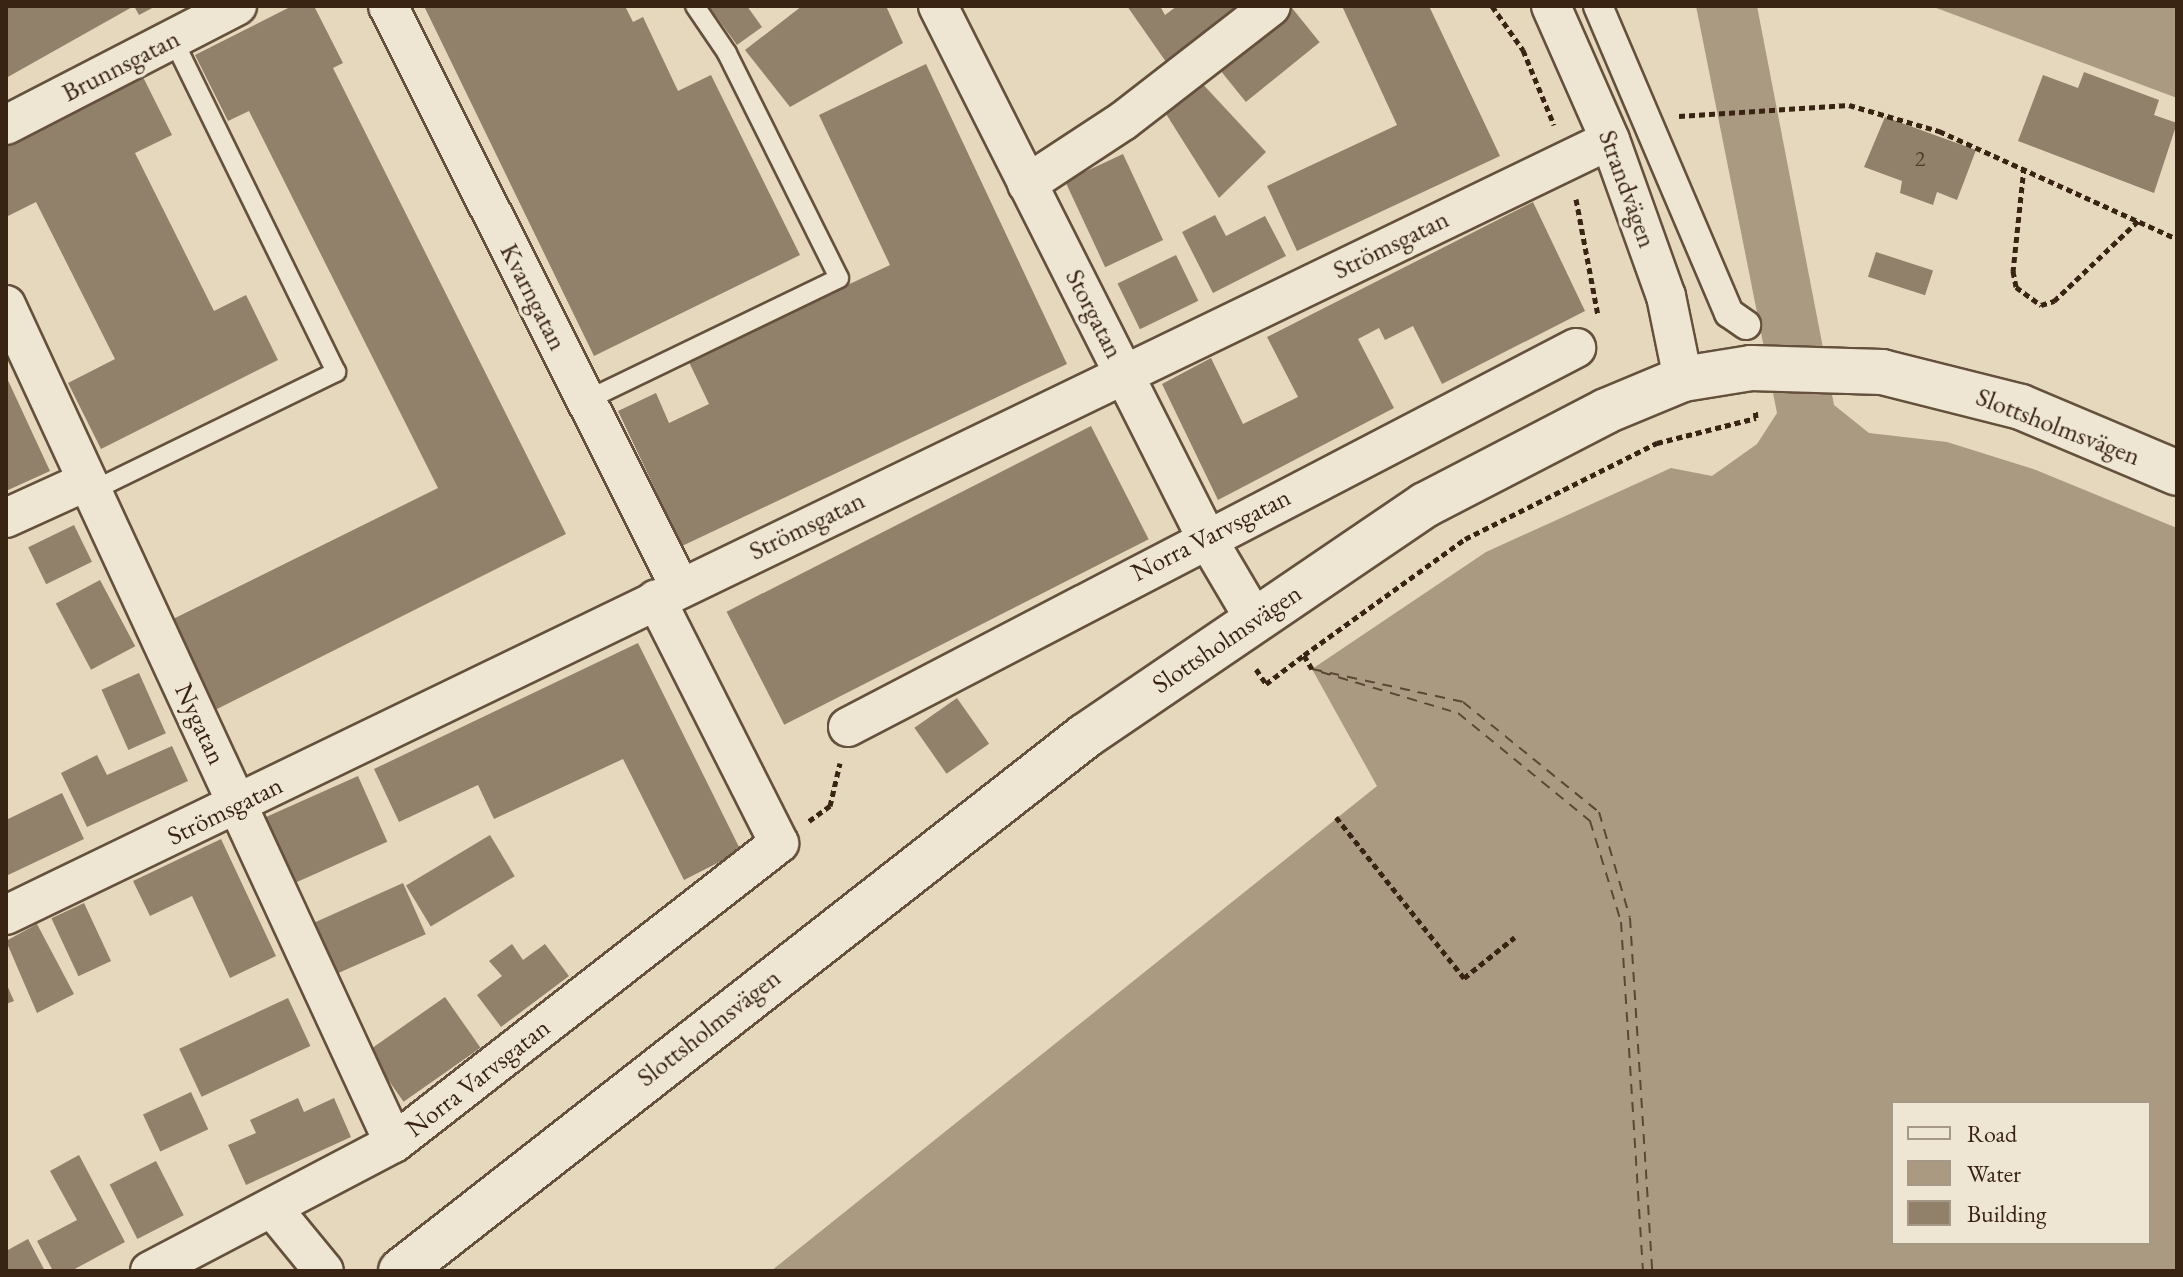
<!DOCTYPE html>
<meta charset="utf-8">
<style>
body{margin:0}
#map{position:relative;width:2183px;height:1277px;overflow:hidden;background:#e5d8bc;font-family:"EB Garamond",serif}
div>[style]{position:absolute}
.water>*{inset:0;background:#ab9a82}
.ferry>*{height:2px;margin-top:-1px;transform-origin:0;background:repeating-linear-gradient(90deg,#5b4734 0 10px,transparent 0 18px)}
.building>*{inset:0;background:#92816a;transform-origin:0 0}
.path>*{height:5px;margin-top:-2.5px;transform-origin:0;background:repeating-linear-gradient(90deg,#392312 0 6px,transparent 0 10px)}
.roads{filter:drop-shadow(2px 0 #64503c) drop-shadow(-2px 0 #64503c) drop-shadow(0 2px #64503c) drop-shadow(0 -2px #64503c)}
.service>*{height:18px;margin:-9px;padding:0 9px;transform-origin:9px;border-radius:9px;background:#eee6d3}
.pedestrian>*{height:28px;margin:-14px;padding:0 14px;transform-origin:14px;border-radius:14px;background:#eee6d3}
.minor>*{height:38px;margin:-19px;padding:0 19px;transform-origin:19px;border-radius:19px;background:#eee6d3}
.tertiary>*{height:44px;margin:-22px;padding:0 22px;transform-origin:22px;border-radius:22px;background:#eee6d3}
span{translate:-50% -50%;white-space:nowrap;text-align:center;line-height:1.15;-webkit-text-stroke:7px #eee6d3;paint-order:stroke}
.number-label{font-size:22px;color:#4f3a28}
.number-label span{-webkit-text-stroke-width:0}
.street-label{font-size:26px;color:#392312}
.frame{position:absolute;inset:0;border:8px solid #392312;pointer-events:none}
.legend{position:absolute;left:1891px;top:1101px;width:260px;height:144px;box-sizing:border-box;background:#eee6d3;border:2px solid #a69886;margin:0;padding:10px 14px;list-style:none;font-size:24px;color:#392312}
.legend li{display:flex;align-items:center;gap:16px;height:40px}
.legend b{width:40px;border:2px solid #a69886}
</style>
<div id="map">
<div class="water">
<i style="clip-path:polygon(evenodd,1696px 6px,1757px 6px,1834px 405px,1869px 433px,1947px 442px,2036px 470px,2177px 528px,2177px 1271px,771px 1271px,1377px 786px,1312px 669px,1486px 552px,1671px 468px,1712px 476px,1757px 444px,1777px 413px,1696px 6px,1893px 1103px,2149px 1103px,2149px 1243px,1893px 1243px,1893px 1103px)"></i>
<i style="clip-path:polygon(1931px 6px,2177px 6px,2177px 98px)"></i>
</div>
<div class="ferry">
<i style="left:1312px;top:669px;width:155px;rotate:12.3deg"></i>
<i style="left:1463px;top:702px;width:175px;rotate:39deg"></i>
<i style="left:1599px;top:812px;width:110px;rotate:73.7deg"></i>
<i style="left:1630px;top:918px;width:354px;rotate:86.4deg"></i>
<i style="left:1321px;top:672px;width:143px;rotate:16.7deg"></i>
<i style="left:1458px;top:713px;width:171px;rotate:39.3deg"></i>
<i style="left:1590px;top:821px;width:106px;rotate:72.9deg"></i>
<i style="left:1621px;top:922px;width:350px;rotate:86.4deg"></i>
</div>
<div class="building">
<i style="clip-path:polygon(6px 6px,134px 6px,6px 78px)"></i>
<i style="clip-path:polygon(134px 6px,156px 6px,139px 15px)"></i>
<i style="clip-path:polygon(292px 6px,314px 6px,343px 63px,333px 68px,566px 534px,209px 713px,165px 623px,438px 488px,249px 111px,228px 121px,195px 55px)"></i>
<i style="clip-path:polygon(424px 6px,625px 6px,633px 22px,643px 17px,678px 91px,711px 75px,800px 255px,594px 356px)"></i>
<i style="clip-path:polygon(747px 6px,762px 27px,737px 45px,710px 8px)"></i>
<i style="clip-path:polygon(802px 6px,886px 6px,903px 43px,790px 107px,745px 50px)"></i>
<i style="clip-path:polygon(1127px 6px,1160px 6px,1165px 15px,1177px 6px,1248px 6px,1171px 69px)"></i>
<i style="clip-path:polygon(1342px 6px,1429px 6px,1500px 156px,1297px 251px,1267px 186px,1397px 125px)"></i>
<i style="left:1292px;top:8px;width:44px;height:95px;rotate:51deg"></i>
<i style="clip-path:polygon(926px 64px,1067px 364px,682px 546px,618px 411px,656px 393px,669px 423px,709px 404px,688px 360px,890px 265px,819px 115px)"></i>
<i style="clip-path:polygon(2084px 72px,2159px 100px,2154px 115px,2177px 123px,2154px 193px,2018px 141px,2043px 75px,2078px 88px)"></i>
<i style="clip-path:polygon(141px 73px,172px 135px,135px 153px,214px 311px,246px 295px,278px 360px,101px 449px,68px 383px,115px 359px,36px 202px,6px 217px,6px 141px)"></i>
<i style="clip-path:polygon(1198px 79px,1266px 152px,1219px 198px,1161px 106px)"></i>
<i style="clip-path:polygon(1885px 117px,1976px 150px,1957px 200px,1937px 192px,1933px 205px,1900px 193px,1902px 181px,1864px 167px)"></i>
<i style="left:1123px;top:154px;width:95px;height:64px;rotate:65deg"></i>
<i style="clip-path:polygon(1533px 202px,1585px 311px,1442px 384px,1413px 326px,1385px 340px,1379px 328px,1358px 339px,1394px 408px,1218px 500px,1162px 384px,1211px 358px,1243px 424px,1298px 397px,1267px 337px)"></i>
<i style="clip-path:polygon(1215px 215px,1226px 236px,1265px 216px,1286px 256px,1213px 293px,1182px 232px)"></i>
<i style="left:1876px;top:252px;width:60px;height:26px;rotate:18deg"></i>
<i style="left:1176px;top:255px;width:51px;height:65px;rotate:64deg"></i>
<i style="clip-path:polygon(6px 376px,50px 471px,6px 491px)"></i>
<i style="left:1091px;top:426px;width:127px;height:409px;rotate:63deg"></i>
<i style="left:74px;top:525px;width:41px;height:51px;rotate:64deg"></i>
<i style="left:100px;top:580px;width:75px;height:50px;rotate:62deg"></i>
<i style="clip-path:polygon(638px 643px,741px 851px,684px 880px,623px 759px,494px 819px,478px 785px,399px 822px,374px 769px)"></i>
<i style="left:139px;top:673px;width:66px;height:41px;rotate:66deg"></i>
<i style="left:957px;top:698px;width:56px;height:52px;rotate:55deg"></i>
<i style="clip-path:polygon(172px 746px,188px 781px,87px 827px,61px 773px,97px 755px,107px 775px)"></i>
<i style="left:358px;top:776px;width:72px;height:105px;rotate:66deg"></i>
<i style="clip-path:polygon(62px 793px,84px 839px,6px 876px,6px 820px)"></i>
<i style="left:490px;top:835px;width:48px;height:98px;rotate:59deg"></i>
<i style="clip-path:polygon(221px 839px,276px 956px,230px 978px,192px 896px,150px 916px,133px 881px)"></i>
<i style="left:403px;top:883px;width:56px;height:103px;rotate:66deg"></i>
<i style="left:84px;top:903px;width:64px;height:36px;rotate:65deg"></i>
<i style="clip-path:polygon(37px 924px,74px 994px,37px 1013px,6px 941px)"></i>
<i style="clip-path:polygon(512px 944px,523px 960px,545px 944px,569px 976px,501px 1027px,477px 995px,502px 976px,489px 961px)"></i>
<i style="clip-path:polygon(6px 983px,14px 1001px,6px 1004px)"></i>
<i style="left:445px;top:997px;width:62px;height:94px;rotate:55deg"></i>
<i style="left:288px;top:998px;width:53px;height:120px;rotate:65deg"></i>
<i style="left:191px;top:1092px;width:41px;height:53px;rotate:65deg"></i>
<i style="clip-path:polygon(298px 1098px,304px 1112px,334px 1098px,351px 1137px,246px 1185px,228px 1145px,256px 1133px,250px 1120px)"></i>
<i style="clip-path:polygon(79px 1155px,125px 1242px,71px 1271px,53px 1271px,37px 1241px,77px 1220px,50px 1171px)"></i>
<i style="left:156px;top:1161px;width:61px;height:52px;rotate:63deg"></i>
<i style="clip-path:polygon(28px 1239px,45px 1271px,6px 1271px,6px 1251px)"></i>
</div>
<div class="path">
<i style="left:1492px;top:6px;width:54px;rotate:54.8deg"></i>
<i style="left:1523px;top:50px;width:81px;rotate:67.5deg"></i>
<i style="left:1679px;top:116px;width:170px;rotate:-3.7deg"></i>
<i style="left:1849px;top:105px;width:94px;rotate:16.1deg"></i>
<i style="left:1939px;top:131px;width:261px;rotate:24.4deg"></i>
<i style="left:2024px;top:167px;width:105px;rotate:96deg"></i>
<i style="left:2013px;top:271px;width:16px;rotate:79deg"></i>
<i style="left:2016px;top:287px;width:31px;rotate:36deg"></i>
<i style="left:2041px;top:305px;width:14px;rotate:-17deg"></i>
<i style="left:2054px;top:301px;width:117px;rotate:-43.6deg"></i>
<i style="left:1576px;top:199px;width:118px;rotate:79.3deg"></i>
<i style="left:1256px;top:669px;width:18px;rotate:56deg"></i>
<i style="left:1266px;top:684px;width:48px;rotate:-37.3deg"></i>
<i style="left:1312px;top:669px;width:16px;rotate:-120deg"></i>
<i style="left:1304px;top:655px;width:198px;rotate:-35.8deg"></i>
<i style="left:1465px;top:539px;width:215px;rotate:-26.6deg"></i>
<i style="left:1657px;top:443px;width:102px;rotate:-14.2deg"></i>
<i style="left:1756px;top:418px;width:9px;rotate:-96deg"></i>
<i style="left:1336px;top:817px;width:206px;rotate:51.5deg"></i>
<i style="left:1464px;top:978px;width:65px;rotate:-38.8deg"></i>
<i style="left:809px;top:821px;width:26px;rotate:-36deg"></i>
<i style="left:830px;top:806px;width:44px;rotate:-76.9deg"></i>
</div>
<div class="roads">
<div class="service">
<i style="left:585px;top:401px;width:282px;rotate:-25.8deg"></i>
<i style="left:839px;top:278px;width:251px;rotate:-116.5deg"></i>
<i style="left:727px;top:53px;width:57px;rotate:-124.2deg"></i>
<i style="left:90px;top:492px;width:274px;rotate:-26deg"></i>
<i style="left:336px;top:372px;width:371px;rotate:-116.1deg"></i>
</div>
<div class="pedestrian">
<i style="left:1598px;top:6px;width:334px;rotate:66.9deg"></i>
<i style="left:1729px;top:313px;width:21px;rotate:35deg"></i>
</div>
<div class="minor">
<i style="left:388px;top:6px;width:650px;rotate:63.32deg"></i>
<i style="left:938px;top:6px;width:595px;rotate:63.22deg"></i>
<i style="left:1206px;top:537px;width:96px;rotate:59.4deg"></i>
<i style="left:1551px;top:6px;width:146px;rotate:66.2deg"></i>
<i style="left:1610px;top:140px;width:166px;rotate:70.3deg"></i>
<i style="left:1666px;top:296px;width:85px;rotate:78.4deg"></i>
<i style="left:6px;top:125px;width:260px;rotate:-27.3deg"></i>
<i style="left:1027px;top:184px;width:115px;rotate:-33.3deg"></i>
<i style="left:1123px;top:121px;width:187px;rotate:-37.8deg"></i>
<i style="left:6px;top:305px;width:923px;rotate:65.16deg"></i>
<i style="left:6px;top:518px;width:87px;rotate:-24.5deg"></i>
<i style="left:848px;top:727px;width:821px;rotate:-27.5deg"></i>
<i style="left:6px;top:915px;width:1781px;rotate:-25.79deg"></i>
<i style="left:273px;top:1209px;width:80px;rotate:50.6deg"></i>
<i style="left:150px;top:1271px;width:276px;rotate:-27.7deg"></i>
<i style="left:394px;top:1143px;width:488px;rotate:-37.9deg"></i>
<i style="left:779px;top:843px;width:273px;rotate:-116.8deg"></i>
</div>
<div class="tertiary">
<i style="left:401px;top:1271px;width:868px;rotate:-38.03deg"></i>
<i style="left:1085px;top:736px;width:411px;rotate:-34.2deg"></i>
<i style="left:1425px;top:505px;width:204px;rotate:-27.4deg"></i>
<i style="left:1606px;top:411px;width:83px;rotate:-22.6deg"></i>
<i style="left:1683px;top:379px;width:69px;rotate:-9.2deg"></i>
<i style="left:1751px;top:368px;width:131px;rotate:1.7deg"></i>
<i style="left:1882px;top:372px;width:143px;rotate:14.1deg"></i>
<i style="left:2021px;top:407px;width:169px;rotate:22.9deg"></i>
</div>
</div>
<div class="number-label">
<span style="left:1920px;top:159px">2</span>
</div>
<div class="street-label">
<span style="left:121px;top:66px;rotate:-27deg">Brunnsgatan</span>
<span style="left:1627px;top:189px;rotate:70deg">Strandvägen</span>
<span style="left:1391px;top:245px;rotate:-26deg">Strömsgatan</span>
<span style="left:533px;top:297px;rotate:63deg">Kvarngatan</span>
<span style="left:1094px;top:314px;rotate:63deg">Storgatan</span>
<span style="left:2058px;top:427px;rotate:21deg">Slottsholmsvägen</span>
<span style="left:807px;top:526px;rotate:-26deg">Strömsgatan</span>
<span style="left:1211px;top:535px;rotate:-27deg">Norra Varvsgatan</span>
<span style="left:1227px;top:639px;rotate:-34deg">Slottsholmsvägen</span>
<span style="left:200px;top:724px;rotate:65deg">Nygatan</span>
<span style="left:225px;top:811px;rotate:-26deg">Strömsgatan</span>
<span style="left:709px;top:1028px;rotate:-38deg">Slottsholmsvägen</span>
<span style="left:478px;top:1078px;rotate:-38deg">Norra Varvsgatan</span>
</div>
<div class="frame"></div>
<ul class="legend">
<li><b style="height:10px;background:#eee6d3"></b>Road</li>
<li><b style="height:22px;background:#ab9a82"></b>Water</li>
<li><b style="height:22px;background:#92816a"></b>Building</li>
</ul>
</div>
